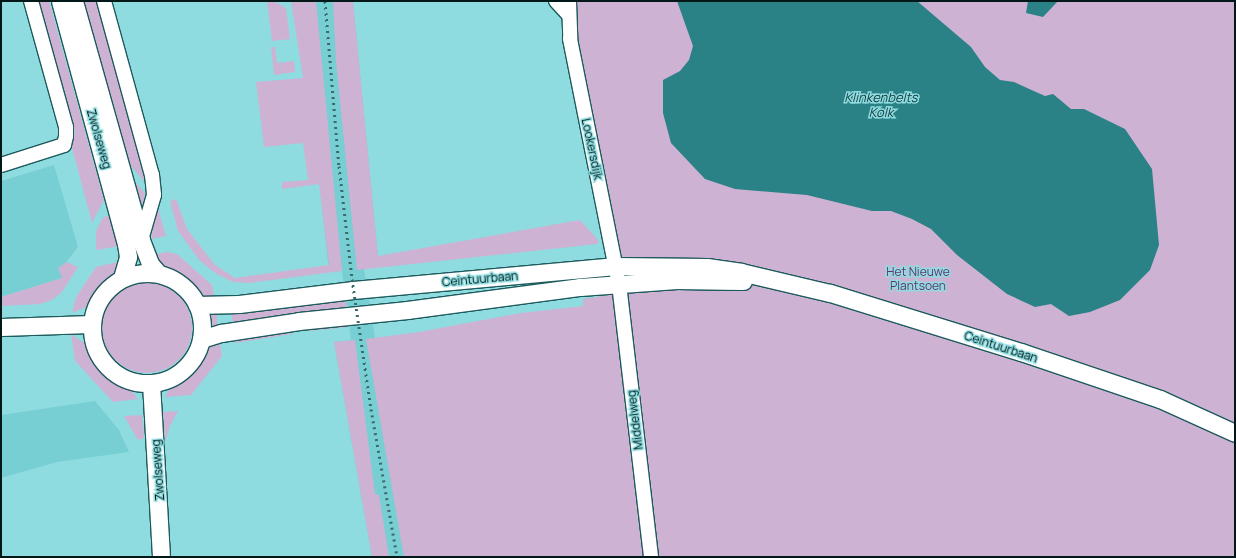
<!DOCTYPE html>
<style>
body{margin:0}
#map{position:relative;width:1236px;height:558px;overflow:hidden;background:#8fdce0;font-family:Manrope,sans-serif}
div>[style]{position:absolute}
.built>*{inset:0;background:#78cfd3}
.green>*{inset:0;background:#cdb2d3;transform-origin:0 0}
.round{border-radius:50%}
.water>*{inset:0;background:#2a8186}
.roads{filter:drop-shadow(1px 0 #1d5a5c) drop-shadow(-1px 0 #1d5a5c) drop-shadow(0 1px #1d5a5c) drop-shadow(0 -1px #1d5a5c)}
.minor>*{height:14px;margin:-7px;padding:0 7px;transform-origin:7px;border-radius:7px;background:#fff}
.tertiary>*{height:17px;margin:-8.5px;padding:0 8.5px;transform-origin:8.5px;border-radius:8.5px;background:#fff}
.tertiary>.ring{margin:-8.5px;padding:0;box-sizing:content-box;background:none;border:17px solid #fff;border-radius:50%}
.rail>*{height:3px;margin-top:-1.5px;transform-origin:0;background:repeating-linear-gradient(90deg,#3c696b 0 2px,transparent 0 6px)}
span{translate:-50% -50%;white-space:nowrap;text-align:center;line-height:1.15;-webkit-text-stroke:3px #8fdce0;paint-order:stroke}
.street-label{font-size:12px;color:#011819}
.park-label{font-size:12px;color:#64336f}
.water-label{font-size:13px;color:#143c3e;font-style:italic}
.frame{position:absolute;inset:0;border:2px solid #011819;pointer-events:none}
</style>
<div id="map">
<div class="built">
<i style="clip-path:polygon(300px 1px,353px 1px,378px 256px,364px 269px,375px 338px,386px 337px,425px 557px,372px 557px,334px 342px,351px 340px,342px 271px,329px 272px)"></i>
<i style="clip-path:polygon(54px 165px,78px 247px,64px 265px,62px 278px,1px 297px,1px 181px)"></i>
<i style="clip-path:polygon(95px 401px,119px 430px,129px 452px,57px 462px,1px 478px,1px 415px)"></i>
</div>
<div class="green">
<i style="clip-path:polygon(38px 1px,49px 1px,104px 200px,92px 223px,71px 144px,75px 132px)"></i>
<i style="clip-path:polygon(84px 1px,98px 1px,145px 169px,145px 182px,129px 164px)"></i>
<i style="clip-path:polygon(267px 1px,274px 1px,286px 8px,290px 39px,272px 41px)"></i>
<i style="clip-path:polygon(291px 1px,316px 1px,342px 271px,249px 283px,233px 282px,215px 273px,199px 260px,178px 231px,170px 201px,176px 199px,187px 229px,215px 265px,235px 278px,329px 265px,319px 184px,282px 189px,282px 182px,308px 180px,303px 143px,264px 147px,256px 82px,303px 78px)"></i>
<i style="clip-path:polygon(333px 1px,353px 1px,378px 256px,580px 220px,599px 241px,597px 244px,357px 270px,336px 61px)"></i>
<i style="clip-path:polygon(573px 1px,1235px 1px,1235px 557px,404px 557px,366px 339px,419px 332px,521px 313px,583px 306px,583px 299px,628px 292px,572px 22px)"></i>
<i style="clip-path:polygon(271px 47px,275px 47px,277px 63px,294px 61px,295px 72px,274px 75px)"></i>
<i style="clip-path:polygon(130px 177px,145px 193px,139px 222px)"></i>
<i style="clip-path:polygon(157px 205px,166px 236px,151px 239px)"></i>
<i style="clip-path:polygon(113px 215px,121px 246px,96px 250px,96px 231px,103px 217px)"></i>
<i style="clip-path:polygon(167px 252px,177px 254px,212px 285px,215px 301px,198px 293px,184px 279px,163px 268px,151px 255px)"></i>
<i style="clip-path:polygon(122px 261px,116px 274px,96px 293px,86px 307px,72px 313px,76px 297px,96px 267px)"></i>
<i style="clip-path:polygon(67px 262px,78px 267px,62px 292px,52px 300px,40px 304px,1px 306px,1px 297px,62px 278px,58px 268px)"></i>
<i class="round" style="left:102px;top:283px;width:90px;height:90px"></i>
<i style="clip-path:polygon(345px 295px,347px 308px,254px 319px,241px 326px,233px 327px,231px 308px)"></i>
<i style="left:206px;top:311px;width:11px;height:19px"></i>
<i style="clip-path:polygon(349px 323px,349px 327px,308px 331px,309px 328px)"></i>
<i style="clip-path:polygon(291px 330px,292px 334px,235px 343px,235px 336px)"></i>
<i style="clip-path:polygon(71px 334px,87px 345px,92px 357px,108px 375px,129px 388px,138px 399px,113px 402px,75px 361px)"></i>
<i style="clip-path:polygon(219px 338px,222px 356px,191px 395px,165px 397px,174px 381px,186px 374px,209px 345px)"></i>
<i style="clip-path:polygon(355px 340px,375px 494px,379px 495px,389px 557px,372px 557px,334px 342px)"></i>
<i style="clip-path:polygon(178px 411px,170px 426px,165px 442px,163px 412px)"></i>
<i style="clip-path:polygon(142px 415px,144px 438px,138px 440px,124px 416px)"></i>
</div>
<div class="water">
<i style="clip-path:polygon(677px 1px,917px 1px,971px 47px,985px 67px,1000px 80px,1014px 82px,1045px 96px,1053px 94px,1071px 109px,1084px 109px,1125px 129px,1152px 169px,1159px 245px,1150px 270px,1120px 300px,1090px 312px,1069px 316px,1051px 304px,1035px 307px,1007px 294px,957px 255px,931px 229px,912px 219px,891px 211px,872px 211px,807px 195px,735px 189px,705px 179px,671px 143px,663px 113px,663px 80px,680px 71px,689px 60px,693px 46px)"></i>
<i style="clip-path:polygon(1028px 1px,1058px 1px,1043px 17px,1026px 13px)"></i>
</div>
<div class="roads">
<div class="minor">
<i style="left:104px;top:1px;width:180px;rotate:74.6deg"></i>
<i style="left:152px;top:175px;width:20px;rotate:84deg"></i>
<i style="left:154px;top:195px;width:47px;rotate:106.1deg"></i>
<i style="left:556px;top:1px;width:18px;rotate:47deg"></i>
<i style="left:569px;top:1px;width:38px;rotate:88deg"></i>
<i style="left:570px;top:39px;width:250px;rotate:78.7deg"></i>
<i style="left:619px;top:284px;width:275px;rotate:83.3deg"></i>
<i style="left:1px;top:165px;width:66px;rotate:-17.6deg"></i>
<i style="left:64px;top:145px;width:9px;rotate:-77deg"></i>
<i style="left:66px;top:136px;width:9px;rotate:-90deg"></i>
<i style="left:66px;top:127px;width:131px;rotate:-105.5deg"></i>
</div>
<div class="tertiary">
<i style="left:60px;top:1px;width:252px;rotate:74.8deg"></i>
<i style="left:126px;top:244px;width:13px;rotate:81deg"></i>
<i style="left:128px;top:257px;width:22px;rotate:106deg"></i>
<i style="left:74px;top:1px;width:248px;rotate:74.3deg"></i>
<i style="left:141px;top:240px;width:26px;rotate:69deg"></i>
<i style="left:150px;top:264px;width:13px;rotate:48deg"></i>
<i class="ring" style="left:92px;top:273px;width:93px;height:93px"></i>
<i style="left:197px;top:305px;width:42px;rotate:-1.4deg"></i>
<i style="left:239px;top:304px;width:115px;rotate:-7deg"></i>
<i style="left:353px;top:290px;width:264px;rotate:-5.2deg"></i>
<i style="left:616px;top:266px;width:91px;rotate:0.6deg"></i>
<i style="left:707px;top:267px;width:34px;rotate:8deg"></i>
<i style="left:741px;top:272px;width:91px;rotate:13.3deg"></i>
<i style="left:830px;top:293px;width:200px;rotate:17.2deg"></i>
<i style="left:1021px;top:352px;width:147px;rotate:18.7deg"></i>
<i style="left:1160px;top:399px;width:82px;rotate:24.4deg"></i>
<i style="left:1px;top:327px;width:90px;rotate:-1.9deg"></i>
<i style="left:201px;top:339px;width:21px;rotate:-17deg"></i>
<i style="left:221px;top:333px;width:79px;rotate:-8.7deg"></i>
<i style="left:299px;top:321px;width:109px;rotate:-5.8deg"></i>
<i style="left:407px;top:310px;width:175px;rotate:-7.6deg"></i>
<i style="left:580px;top:287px;width:97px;rotate:-4.1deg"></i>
<i style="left:677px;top:280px;width:66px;rotate:0.9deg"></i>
<i style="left:151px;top:383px;width:174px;rotate:86.7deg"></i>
</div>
</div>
<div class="rail">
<i style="left:325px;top:1px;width:166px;rotate:85.2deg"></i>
<i style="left:339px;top:166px;width:114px;rotate:83.4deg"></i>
<i style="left:352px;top:279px;width:131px;rotate:81.7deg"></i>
<i style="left:371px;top:409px;width:150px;rotate:80deg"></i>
</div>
<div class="street-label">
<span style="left:99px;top:139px;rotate:74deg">Zwolseweg</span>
<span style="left:592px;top:149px;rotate:78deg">Lookersdijk</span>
<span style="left:480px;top:279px;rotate:-5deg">Ceintuurbaan</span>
<span style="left:1001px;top:347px;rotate:18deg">Ceintuurbaan</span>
<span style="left:635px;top:420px;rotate:-97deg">Middelweg</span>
<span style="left:158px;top:470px;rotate:-94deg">Zwolseweg</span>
</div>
<div class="park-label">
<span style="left:918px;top:279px">Het Nieuwe<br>Plantsoen</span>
</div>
<div class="water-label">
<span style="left:881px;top:105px">Klinkenbelts<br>Kolk</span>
</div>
<div class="frame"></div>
</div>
